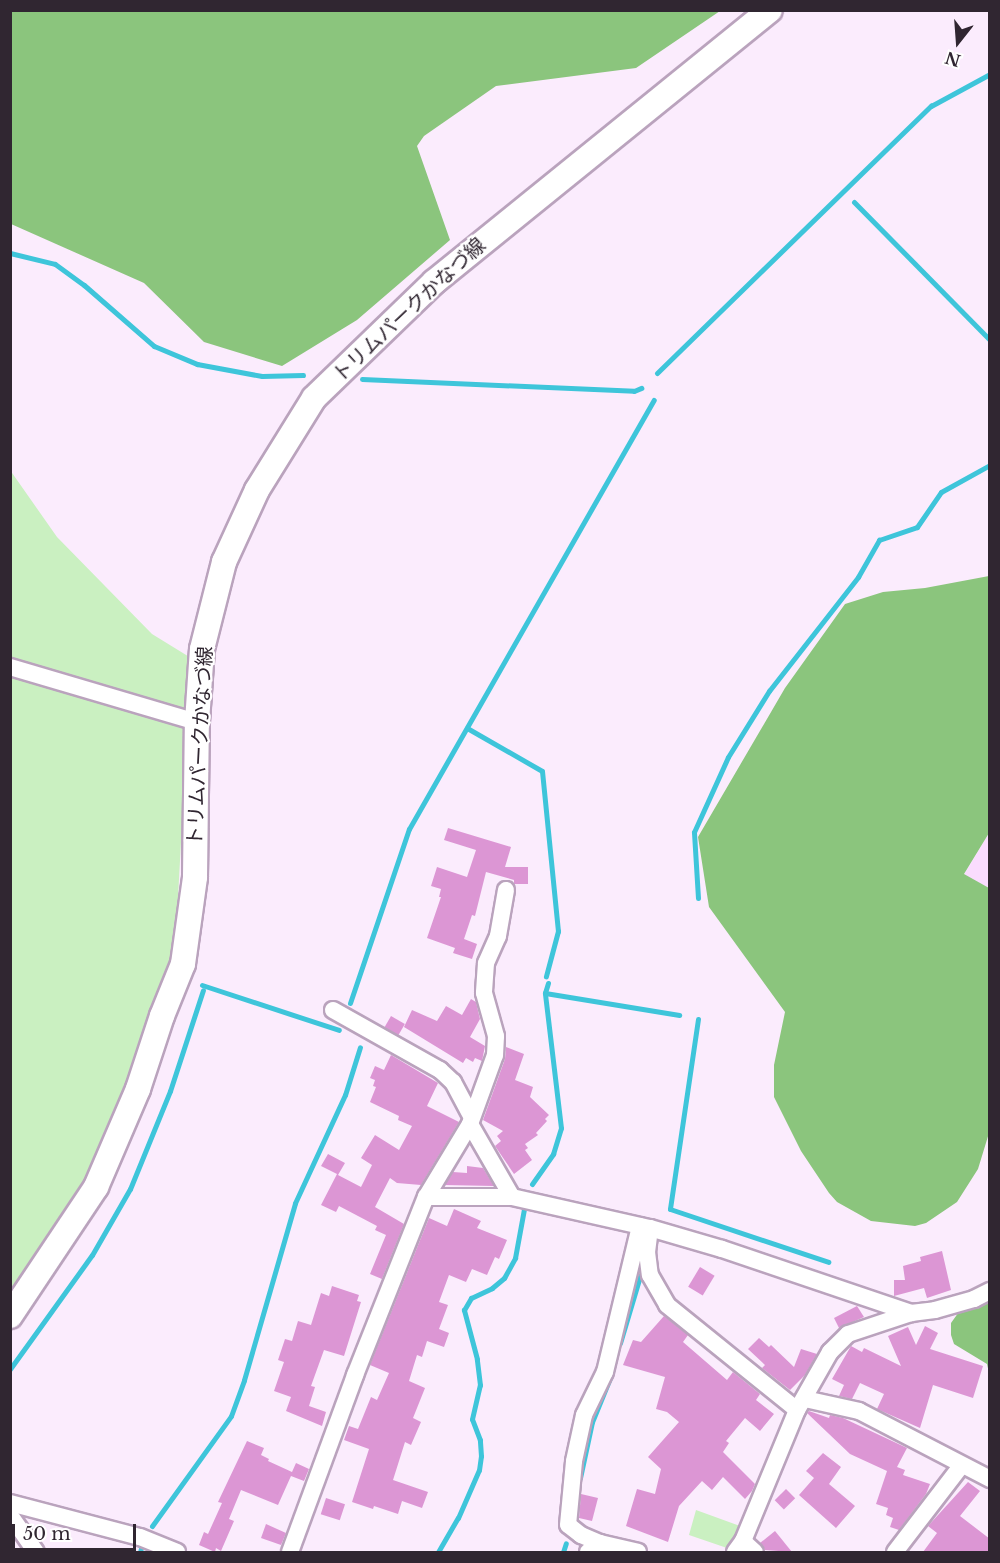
<!DOCTYPE html>
<meta charset="utf-8">
<style>
body{margin:0}
#map{position:relative;width:1000px;height:1563px;overflow:hidden;background:#fbecfd;font-family:"Libre Baskerville","Noto Sans JP",serif}
div>[style]{position:absolute}
.built>*{inset:0;background:#fadcfe}
.green>*{inset:0;background:#caf0c1}
.forest>*{inset:0;background:#8bc57d}
.stream>*{height:5px;margin:-2.5px;padding:0 2.5px;transform-origin:2.5px;border-radius:2.5px;background:#3ec5da}
.building>*{inset:0;background:#dc96d4;transform-origin:0 0}
.roads{filter:drop-shadow(2px 0 #baa3bd) drop-shadow(-2px 0 #baa3bd) drop-shadow(0 2px #baa3bd) drop-shadow(0 -2px #baa3bd)}
.street>*{height:16px;margin:-8px;padding:0 8px;transform-origin:8px;border-radius:8px;background:#fff}
.secondary>*{height:24px;margin:-12px;padding:0 12px;transform-origin:12px;border-radius:12px;background:#fff}
span{translate:-50% -50%;white-space:nowrap;text-align:center;line-height:1.15;-webkit-text-stroke:4.5px #fff;paint-order:stroke}
.street-label{font-size:20px;color:#302631}
.frame{position:absolute;inset:0;border:12px solid #302631;pointer-events:none}
.north{position:absolute;left:928px;top:12px;width:60px;height:60px;-webkit-text-stroke:4px #fff;paint-order:stroke;rotate:197deg;font-size:16px;font-weight:700;line-height:24px;text-align:center;color:#302631}
.north::after{content:'';display:block;margin:auto;width:21px;height:27px;background:#302631;clip-path:polygon(50% 0,100% 100%,50% 72%,0 100%)}
.scale{position:absolute;left:12px;top:1524px;width:124px;height:27px;box-sizing:border-box;border:3px solid #302631;border-top:0;padding-left:8px;font-size:18px;line-height:21px;white-space:nowrap;color:#302631;-webkit-text-stroke:4px #fff;paint-order:stroke}
</style>
<div id="map">
<div class="built">
<i style="clip-path:polygon(989px 833px,989px 888px,964px 875px)"></i>
</div>
<div class="green">
<i style="clip-path:polygon(10px 470px,57px 537px,152px 634px,191px 658px,175px 953px,86px 1186px,11px 1294px)"></i>
<i style="clip-path:polygon(696px 1510px,740px 1526px,727px 1548px,689px 1535px)"></i>
</div>
<div class="forest">
<i style="clip-path:polygon(11px 10px,720px 10px,720px 11px,636px 68px,496px 86px,424px 136px,417px 146px,450px 240px,357px 320px,282px 366px,204px 342px,144px 283px,11px 224px)"></i>
<i style="clip-path:polygon(989px 576px,989px 833px,964px 874px,989px 888px,989px 1133px,978px 1169px,957px 1202px,926px 1223px,915px 1226px,871px 1221px,837px 1202px,829px 1193px,801px 1151px,774px 1097px,774px 1065px,785px 1012px,709px 907px,698px 837px,785px 688px,845px 604px,883px 592px,925px 588px)"></i>
<i style="clip-path:polygon(989px 1300px,989px 1373px,987px 1364px,954px 1344px,951px 1335px,951px 1323px,961px 1309px)"></i>
</div>
<div class="stream">
<i style="left:854px;top:202px;width:194px;rotate:45.4deg"></i>
<i style="left:10px;top:253px;width:46px;rotate:13.7deg"></i>
<i style="left:55px;top:264px;width:36px;rotate:36deg"></i>
<i style="left:84px;top:285px;width:93px;rotate:41.1deg"></i>
<i style="left:154px;top:346px;width:47px;rotate:22.7deg"></i>
<i style="left:197px;top:364px;width:66px;rotate:10.5deg"></i>
<i style="left:262px;top:376px;width:41px;rotate:-1.4deg"></i>
<i style="left:657px;top:373px;width:383px;rotate:-44.3deg"></i>
<i style="left:931px;top:106px;width:67px;rotate:-28.5deg"></i>
<i style="left:362px;top:379px;width:272px;rotate:2.5deg"></i>
<i style="left:634px;top:391px;width:8px;rotate:-23deg"></i>
<i style="left:467px;top:728px;width:86px;rotate:29.8deg"></i>
<i style="left:542px;top:771px;width:161px;rotate:84.3deg"></i>
<i style="left:558px;top:931px;width:47px;rotate:104.9deg"></i>
<i style="left:698px;top:898px;width:66px;rotate:-93.5deg"></i>
<i style="left:694px;top:832px;width:82px;rotate:-65.6deg"></i>
<i style="left:728px;top:757px;width:78px;rotate:-58.2deg"></i>
<i style="left:769px;top:691px;width:145px;rotate:-52deg"></i>
<i style="left:858px;top:577px;width:43px;rotate:-60.4deg"></i>
<i style="left:879px;top:540px;width:40px;rotate:-18.9deg"></i>
<i style="left:917px;top:527px;width:42px;rotate:-55.6deg"></i>
<i style="left:941px;top:492px;width:56px;rotate:-28.9deg"></i>
<i style="left:548px;top:983px;width:10px;rotate:107deg"></i>
<i style="left:545px;top:993px;width:136px;rotate:9.3deg"></i>
<i style="left:202px;top:985px;width:144px;rotate:18.2deg"></i>
<i style="left:350px;top:1003px;width:184px;rotate:-71.3deg"></i>
<i style="left:409px;top:829px;width:494px;rotate:-60.3deg"></i>
<i style="left:698px;top:1019px;width:192px;rotate:98.4deg"></i>
<i style="left:670px;top:1209px;width:167px;rotate:18.5deg"></i>
<i style="left:532px;top:1184px;width:37px;rotate:-55deg"></i>
<i style="left:553px;top:1154px;width:27px;rotate:-73deg"></i>
<i style="left:561px;top:1128px;width:136px;rotate:-96.8deg"></i>
<i style="left:620px;top:1343px;width:70px;rotate:-73.4deg"></i>
<i style="left:10px;top:1369px;width:140px;rotate:-54.3deg"></i>
<i style="left:92px;top:1255px;width:76px;rotate:-60.1deg"></i>
<i style="left:130px;top:1189px;width:106px;rotate:-67.8deg"></i>
<i style="left:170px;top:1091px;width:106px;rotate:-71.9deg"></i>
<i style="left:580px;top:1478px;width:57px;rotate:-77.9deg"></i>
<i style="left:592px;top:1422px;width:48px;rotate:-67.8deg"></i>
<i style="left:152px;top:1526px;width:135px;rotate:-54.3deg"></i>
<i style="left:231px;top:1416px;width:38px;rotate:-70deg"></i>
<i style="left:244px;top:1380px;width:184px;rotate:-73.9deg"></i>
<i style="left:295px;top:1203px;width:119px;rotate:-65.2deg"></i>
<i style="left:345px;top:1095px;width:50px;rotate:-72.6deg"></i>
<i style="left:140px;top:1552px;width:8px;rotate:-76deg"></i>
<i style="left:438px;top:1552px;width:39px;rotate:-60deg"></i>
<i style="left:458px;top:1518px;width:52px;rotate:-66.4deg"></i>
<i style="left:479px;top:1470px;width:14px;rotate:-82deg"></i>
<i style="left:481px;top:1456px;width:16px;rotate:-94deg"></i>
<i style="left:480px;top:1440px;width:22px;rotate:-111deg"></i>
<i style="left:472px;top:1419px;width:35px;rotate:-77deg"></i>
<i style="left:480px;top:1385px;width:26px;rotate:-97deg"></i>
<i style="left:477px;top:1359px;width:51px;rotate:-104.9deg"></i>
<i style="left:464px;top:1310px;width:14px;rotate:-60deg"></i>
<i style="left:471px;top:1298px;width:23px;rotate:-25deg"></i>
<i style="left:492px;top:1288px;width:16px;rotate:-40deg"></i>
<i style="left:504px;top:1278px;width:23px;rotate:-61deg"></i>
<i style="left:515px;top:1258px;width:50px;rotate:-79.6deg"></i>
<i style="left:563px;top:1552px;width:9px;rotate:-72deg"></i>
</div>
<div class="building">
<i style="clip-path:polygon(448px 828px,511px 847px,505px 867px,528px 867px,528px 884px,514px 884px,514px 880px,486px 872px,475px 916px,472px 915px,464px 939px,477px 944px,472px 959px,453px 953px,455px 948px,427px 938px,441px 897px,439px 897px,441px 889px,431px 886px,437px 867px,467px 877px,476px 850px,444px 840px)"></i>
<i style="clip-path:polygon(471px 999px,476px 1002px,480px 1019px,470px 1037px,485px 1046px,482px 1061px,475px 1058px,473px 1062px,466px 1058px,463px 1063px,404px 1027px,412px 1010px,437px 1021px,446px 1006px,462px 1015px)"></i>
<i style="left:391px;top:1016px;width:16px;height:13px;rotate:30deg"></i>
<i style="clip-path:polygon(506px 1047px,524px 1054px,515px 1080px,533px 1087px,530px 1097px,549px 1115px,545px 1119px,547px 1121px,536px 1133px,538px 1135px,525px 1144px,528px 1148px,525px 1150px,532px 1160px,514px 1174px,495px 1146px,501px 1141px,497px 1136px,503px 1131px,483px 1120px,505px 1059px)"></i>
<i style="clip-path:polygon(391px 1055px,438px 1083px,427px 1106px,459px 1122px,421px 1185px,397px 1183px,390px 1178px,375px 1207px,404px 1224px,382px 1279px,370px 1274px,386px 1235px,375px 1230px,377px 1226px,339px 1206px,336px 1212px,321px 1205px,337px 1174px,321px 1166px,328px 1154px,345px 1163px,338px 1175px,361px 1187px,372px 1165px,361px 1158px,375px 1135px,399px 1150px,412px 1126px,398px 1120px,399px 1116px,370px 1102px,376px 1087px,373px 1086px,375px 1080px,370px 1078px,375px 1066px,384px 1070px)"></i>
<i style="clip-path:polygon(467px 1166px,483px 1168px,494px 1186px,445px 1185px,453px 1172px,467px 1173px)"></i>
<i style="clip-path:polygon(454px 1209px,481px 1221px,477px 1228px,507px 1240px,499px 1259px,495px 1257px,487px 1275px,472px 1269px,466px 1282px,449px 1275px,439px 1302px,448px 1305px,439px 1329px,449px 1333px,444px 1347px,427px 1341px,422px 1357px,417px 1355px,409px 1381px,425px 1388px,413px 1418px,421px 1422px,411px 1445px,405px 1442px,393px 1480px,428px 1492px,422px 1508px,402px 1501px,398px 1514px,374px 1506px,373px 1509px,352px 1502px,369px 1449px,344px 1440px,349px 1426px,358px 1429px,371px 1397px,377px 1400px,389px 1373px,370px 1365px,429px 1218px,447px 1226px)"></i>
<i style="clip-path:polygon(942px 1251px,951px 1290px,927px 1298px,924px 1288px,894px 1296px,894px 1280px,905px 1280px,903px 1266px,921px 1261px,920px 1257px)"></i>
<i style="left:700px;top:1267px;width:17px;height:23px;rotate:31deg"></i>
<i style="clip-path:polygon(332px 1286px,359px 1295px,357px 1301px,361px 1302px,344px 1356px,324px 1350px,311px 1386px,315px 1387px,309px 1406px,326px 1412px,322px 1426px,286px 1411px,291px 1397px,274px 1391px,284px 1362px,278px 1360px,285px 1339px,292px 1341px,298px 1321px,311px 1325px,321px 1293px,329px 1296px)"></i>
<i style="clip-path:polygon(857px 1306px,864px 1317px,839px 1328px,834px 1318px)"></i>
<i style="clip-path:polygon(664px 1316px,688px 1335px,683px 1342px,727px 1380px,733px 1372px,760px 1394px,756px 1400px,774px 1414px,760px 1431px,745px 1418px,726px 1441px,729px 1443px,723px 1452px,755px 1484px,752px 1491px,745px 1499px,723px 1477px,712px 1490px,702px 1481px,679px 1506px,668px 1542px,626px 1526px,637px 1489px,655px 1494px,661px 1469px,648px 1457px,679px 1422px,667px 1412px,656px 1409px,665px 1377px,623px 1365px,633px 1340px,641px 1342px)"></i>
<i style="clip-path:polygon(925px 1326px,938px 1333px,930px 1349px,983px 1366px,973px 1398px,933px 1385px,920px 1428px,877px 1409px,884px 1394px,860px 1383px,852px 1399px,839px 1396px,844px 1385px,832px 1379px,851px 1346px,862px 1352px,864px 1348px,901px 1366px,888px 1336px,908px 1327px,916px 1345px)"></i>
<i style="clip-path:polygon(759px 1338px,769px 1347px,771px 1345px,794px 1367px,801px 1349px,817px 1354px,805px 1375px,790px 1390px,762px 1368px,765px 1365px,748px 1349px)"></i>
<i style="clip-path:polygon(809px 1411px,829px 1418px,830px 1415px,843px 1418px,907px 1448px,897px 1467px,905px 1470px,903px 1475px,930px 1484px,926px 1494px,899px 1530px,890px 1527px,893px 1518px,886px 1515px,888px 1508px,876px 1504px,887px 1471px,850px 1454px,807px 1413px)"></i>
<i style="clip-path:polygon(247px 1441px,264px 1448px,261px 1455px,269px 1459px,268px 1461px,292px 1472px,296px 1463px,309px 1469px,304px 1481px,291px 1476px,278px 1505px,241px 1490px,229px 1519px,234px 1521px,221px 1551px,216px 1548px,215px 1552px,199px 1545px,204px 1532px,208px 1534px,222px 1503px,218px 1502px)"></i>
<i style="clip-path:polygon(823px 1453px,841px 1467px,829px 1484px,855px 1506px,836px 1528px,799px 1495px,814px 1478px,806px 1471px)"></i>
<i style="clip-path:polygon(968px 1482px,980px 1491px,960px 1516px,990px 1539px,990px 1552px,923px 1552px,937px 1533px,928px 1526px)"></i>
<i style="left:786px;top:1489px;width:13px;height:16px;rotate:45deg"></i>
<i style="clip-path:polygon(581px 1494px,598px 1498px,592px 1521px,579px 1518px)"></i>
<i style="left:326px;top:1498px;width:20px;height:17px;rotate:18deg"></i>
<i style="clip-path:polygon(266px 1524px,286px 1533px,281px 1545px,261px 1538px)"></i>
<i style="clip-path:polygon(775px 1531px,792px 1552px,765px 1550px,760px 1543px)"></i>
</div>
<div class="roads">
<div class="street">
<i style="left:10px;top:667px;width:195px;rotate:16.4deg"></i>
<i style="left:506px;top:890px;width:47px;rotate:99.9deg"></i>
<i style="left:498px;top:936px;width:30px;rotate:114deg"></i>
<i style="left:486px;top:963px;width:30px;rotate:94deg"></i>
<i style="left:484px;top:993px;width:45px;rotate:74.4deg"></i>
<i style="left:496px;top:1036px;width:19px;rotate:93deg"></i>
<i style="left:495px;top:1055px;width:73px;rotate:109.9deg"></i>
<i style="left:470px;top:1124px;width:84px;rotate:60.1deg"></i>
<i style="left:333px;top:1010px;width:123px;rotate:29.3deg"></i>
<i style="left:440px;top:1070px;width:18px;rotate:43deg"></i>
<i style="left:453px;top:1082px;width:38px;rotate:62deg"></i>
<i style="left:426px;top:1197px;width:85px;rotate:-58.9deg"></i>
<i style="left:650px;top:1228px;width:24px;rotate:97deg"></i>
<i style="left:647px;top:1252px;width:23px;rotate:83deg"></i>
<i style="left:650px;top:1275px;width:34px;rotate:60deg"></i>
<i style="left:667px;top:1305px;width:167px;rotate:38.9deg"></i>
<i style="left:805px;top:1399px;width:55px;rotate:12.5deg"></i>
<i style="left:859px;top:1411px;width:148px;rotate:27.4deg"></i>
<i style="left:10px;top:1503px;width:134px;rotate:14.7deg"></i>
<i style="left:140px;top:1537px;width:40px;rotate:22deg"></i>
<i style="left:10px;top:1515px;width:45px;rotate:54.9deg"></i>
<i style="left:743px;top:1541px;width:16px;rotate:43deg"></i>
<i style="left:600px;top:1543px;width:21px;rotate:-157deg"></i>
<i style="left:581px;top:1535px;width:16px;rotate:-142deg"></i>
<i style="left:568px;top:1525px;width:64px;rotate:-84.6deg"></i>
<i style="left:574px;top:1461px;width:47px;rotate:-77.7deg"></i>
<i style="left:584px;top:1415px;width:48px;rotate:-64deg"></i>
<i style="left:605px;top:1372px;width:150px;rotate:-76.5deg"></i>
<i style="left:290px;top:1552px;width:189px;rotate:-69.8deg"></i>
<i style="left:355px;top:1375px;width:192px;rotate:-68.3deg"></i>
<i style="left:426px;top:1197px;width:86px"></i>
<i style="left:512px;top:1197px;width:141px;rotate:12.7deg"></i>
<i style="left:650px;top:1228px;width:75px;rotate:16.3deg"></i>
<i style="left:722px;top:1249px;width:200px;rotate:18.7deg"></i>
<i style="left:588px;top:1552px;width:15px;rotate:-37deg"></i>
<i style="left:600px;top:1543px;width:39px;rotate:13deg"></i>
<i style="left:735px;top:1552px;width:14px;rotate:-54deg"></i>
<i style="left:743px;top:1541px;width:142px;rotate:-67.6deg"></i>
<i style="left:797px;top:1410px;width:67px;rotate:-60.4deg"></i>
<i style="left:830px;top:1352px;width:25px;rotate:-45deg"></i>
<i style="left:848px;top:1334px;width:66px;rotate:-18.4deg"></i>
<i style="left:911px;top:1313px;width:24px;rotate:-7deg"></i>
<i style="left:935px;top:1310px;width:41px;rotate:-15.8deg"></i>
<i style="left:974px;top:1299px;width:18px;rotate:-27deg"></i>
<i style="left:895px;top:1552px;width:108px;rotate:-52.5deg"></i>
</div>
<div class="secondary">
<i style="left:10px;top:1316px;width:155px;rotate:-56.3deg"></i>
<i style="left:96px;top:1187px;width:107px;rotate:-66.8deg"></i>
<i style="left:138px;top:1089px;width:77px;rotate:-71.8deg"></i>
<i style="left:162px;top:1016px;width:56px;rotate:-68deg"></i>
<i style="left:183px;top:964px;width:88px;rotate:-82.1deg"></i>
<i style="left:195px;top:877px;width:155px;rotate:-89.3deg"></i>
<i style="left:197px;top:722px;width:73px;rotate:-86.1deg"></i>
<i style="left:202px;top:649px;width:90px;rotate:-75.8deg"></i>
<i style="left:224px;top:562px;width:79px;rotate:-65.4deg"></i>
<i style="left:257px;top:490px;width:108px;rotate:-58.2deg"></i>
<i style="left:314px;top:398px;width:167px;rotate:-44deg"></i>
<i style="left:434px;top:282px;width:432px;rotate:-39deg"></i>
</div>
</div>
<div class="street-label">
<span style="left:409px;top:310px;rotate:-43deg">トリムパークかなづ線</span>
<span style="left:200px;top:746px;rotate:-87deg">トリムパークかなづ線</span>
</div>
<div class="frame"></div>
<div class="north">N</div>
<div class="scale">50 m</div>
</div>
